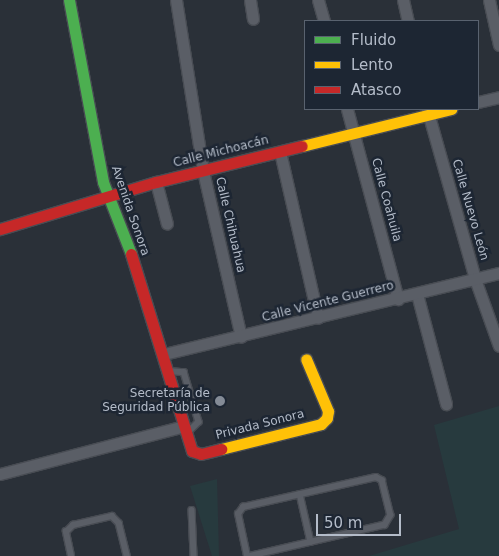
<!DOCTYPE html>
<meta charset="utf-8">
<style>
body{margin:0}
#map{position:relative;width:499px;height:556px;overflow:hidden;background:#2a3038;font-family:"DejaVu Sans",sans-serif}
div>[style]{position:absolute}
.green>*{inset:0;background:#273a3e}
.roads{filter:drop-shadow(1px 0 #484c53) drop-shadow(-1px 0 #484c53) drop-shadow(0 1px #484c53) drop-shadow(0 -1px #484c53)}
.lane>*{height:5.5px;margin:-2.75px;padding:0 2.75px;transform-origin:2.75px;border-radius:2.75px;background:#5a5e66}
.street>*{height:11px;margin:-5.5px;padding:0 5.5px;transform-origin:5.5px;border-radius:5.5px;background:#5a5e66}
.fast>*{height:11px;margin:-5.5px;padding:0 5.5px;transform-origin:5.5px;border-radius:5.5px;background:#4caf50}
.slow>*{height:11px;margin:-5.5px;padding:0 5.5px;transform-origin:5.5px;border-radius:5.5px;background:#ffc107}
.jam>*{height:11px;margin:-5.5px;padding:0 5.5px;transform-origin:5.5px;border-radius:5.5px;background:#c62828}
.dots>*{width:14px;height:14px;translate:-50% -50%;box-sizing:border-box;border:2px solid #1d2633;border-radius:50%}
span{translate:-50% -50%;white-space:nowrap;text-align:center;line-height:1.15;-webkit-text-stroke:5px #1d2633;paint-order:stroke}
.street-label{font-size:12px;color:#b4bcc9}
.poi-label{font-size:12px;color:#b4bcc9}
.right{translate:-100% -50%;text-align:right}
.legend{position:absolute;left:304px;top:20px;width:175px;height:90px;box-sizing:border-box;background:#1d2633;border:1px solid #59626f;margin:0;padding:6px 9px;list-style:none;font-size:15px;color:#b4bcc9}
.legend li{display:flex;align-items:center;gap:10px;height:25px}
.legend b{width:25px;border:1px solid #59626f}
.scale{position:absolute;left:316px;top:514px;width:85px;height:22px;box-sizing:border-box;border:2px solid #b4bcc9;border-top:0;padding-left:6px;font-size:15px;line-height:18px;white-space:nowrap;color:#b4bcc9;-webkit-text-stroke:4px #1d2633;paint-order:stroke}
</style>
<div id="map">
<div class="green">
<i style="clip-path:polygon(499px 406px,499px 556px,369px 556px,459px 529px,434px 425px)"></i>
<i style="clip-path:polygon(217px 479px,219px 556px,212px 556px,190px 486px)"></i>
</div>
<div class="roads">
<div class="lane">
<i style="left:168px;top:371px;width:16px;rotate:4deg"></i>
<i style="left:184px;top:372px;width:52px;rotate:73.3deg"></i>
<i style="left:199px;top:422px;width:16px;rotate:135deg"></i>
<i style="left:300px;top:494px;width:49px;rotate:77.1deg"></i>
<i style="left:192px;top:510px;width:46px;rotate:87.5deg"></i>
<i style="left:71px;top:556px;width:25px;rotate:-102deg"></i>
<i style="left:66px;top:532px;width:10px;rotate:-45deg"></i>
<i style="left:73px;top:525px;width:40px;rotate:-13deg"></i>
<i style="left:112px;top:516px;width:10px;rotate:45deg"></i>
<i style="left:119px;top:523px;width:34px;rotate:76deg"></i>
<i style="left:247px;top:556px;width:43px;rotate:-102.1deg"></i>
<i style="left:238px;top:514px;width:9px;rotate:-54deg"></i>
<i style="left:243px;top:507px;width:136px;rotate:-12.7deg"></i>
<i style="left:376px;top:477px;width:7px;rotate:27deg"></i>
<i style="left:382px;top:480px;width:36px;rotate:76deg"></i>
<i style="left:391px;top:515px;width:12px;rotate:121deg"></i>
<i style="left:385px;top:525px;width:137px;rotate:166.9deg"></i>
</div>
<div class="street">
<i style="left:176px;top:0;width:173px;rotate:81deg"></i>
<i style="left:203px;top:171px;width:170px;rotate:77.1deg"></i>
<i style="left:250px;top:0;width:19px;rotate:81deg"></i>
<i style="left:318px;top:0;width:22px;rotate:74deg"></i>
<i style="left:403px;top:0;width:22px;rotate:77deg"></i>
<i style="left:489px;top:0;width:46px;rotate:77.5deg"></i>
<i style="left:478px;top:102px;width:22px;rotate:-13deg"></i>
<i style="left:347px;top:109px;width:197px;rotate:75deg"></i>
<i style="left:427px;top:109px;width:177px;rotate:74.2deg"></i>
<i style="left:475px;top:279px;width:71px;rotate:70.3deg"></i>
<i style="left:280px;top:152px;width:170px;rotate:77.1deg"></i>
<i style="left:156px;top:182px;width:43px;rotate:75.3deg"></i>
<i style="left:417px;top:294px;width:114px;rotate:75.2deg"></i>
<i style="left:164px;top:354px;width:345px;rotate:-13.6deg"></i>
<i style="left:0;top:474px;width:190px;rotate:-14.6deg"></i>
</div>
<div class="fast">
<i style="left:69px;top:0;width:185px;rotate:79.4deg"></i>
<i style="left:103px;top:182px;width:77px;rotate:68.7deg"></i>
</div>
<div class="slow">
<i style="left:302px;top:146px;width:154px;rotate:-13.9deg"></i>
<i style="left:221px;top:449px;width:103px;rotate:-14deg"></i>
<i style="left:321px;top:424px;width:8px;rotate:-45deg"></i>
<i style="left:327px;top:418px;width:7px;rotate:-82deg"></i>
<i style="left:328px;top:411px;width:56px;rotate:-112.9deg"></i>
</div>
<div class="jam">
<i style="left:0;top:229px;width:163px;rotate:-16.8deg"></i>
<i style="left:156px;top:182px;width:150px;rotate:-13.9deg"></i>
<i style="left:131px;top:254px;width:206px;rotate:72.8deg"></i>
<i style="left:192px;top:451px;width:9px;rotate:18deg"></i>
<i style="left:201px;top:454px;width:21px;rotate:-14deg"></i>
</div>
</div>
<div class="dots">
<i style="left:220px;top:401px;background:#848b96"></i>
</div>
<div class="street-label">
<span style="left:221px;top:152px;rotate:-14deg">Calle Michoacán</span>
<span style="left:386px;top:200px;rotate:75deg">Calle Coahuila</span>
<span style="left:470px;top:210px;rotate:74deg">Calle Nuevo León</span>
<span style="left:130px;top:211px;rotate:71deg">Avenida Sonora</span>
<span style="left:230px;top:225px;rotate:77deg">Calle Chihuahua</span>
<span style="left:328px;top:302px;rotate:-14deg">Calle Vicente Guerrero</span>
<span style="left:260px;top:425px;rotate:-14deg">Privada Sonora</span>
</div>
<div class="poi-label">
<span class="right" style="left:210px;top:401px">Secretaría de<br>Seguridad Pública</span>
</div>
<ul class="legend">
<li><b style="height:6px;background:#4caf50"></b>Fluido</li>
<li><b style="height:6px;background:#ffc107"></b>Lento</li>
<li><b style="height:6px;background:#c62828"></b>Atasco</li>
</ul>
<div class="scale">50 m</div>
</div>
